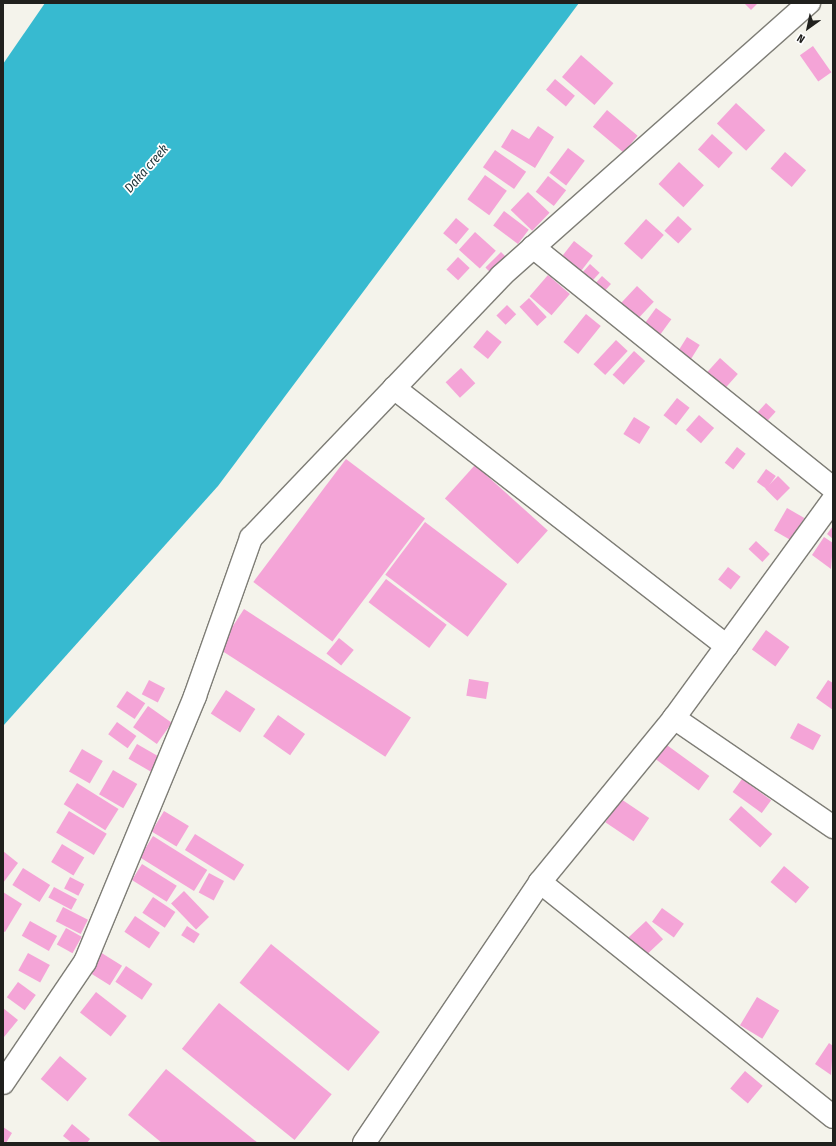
<!DOCTYPE html>
<style>
body{margin:0}
#map{position:relative;width:836px;height:1146px;overflow:hidden;background:#f4f3eb;font-family:"Fira Sans Condensed",sans-serif}
div>[style]{position:absolute}
.water>*{inset:0;background:#37bad0}
.building>*{inset:0;background:#f4a4d7;transform-origin:0 0}
.roads{filter:drop-shadow(1px 0 #7e7d76) drop-shadow(-1px 0 #7e7d76) drop-shadow(0 1px #7e7d76) drop-shadow(0 -1px #7e7d76)}
.minor>*{height:22px;margin:-11px;padding:0 11px;transform-origin:11px;border-radius:11px;background:#fff}
span{translate:-50% -50%;white-space:nowrap;text-align:center;line-height:1.15;-webkit-text-stroke:3.5px #fff;paint-order:stroke}
.water-label{font-size:13px;color:#20363a;font-style:italic}
.frame{position:absolute;inset:0;border:4px solid #20201d;pointer-events:none}
.north{position:absolute;left:788px;top:8px;width:40px;height:40px;-webkit-text-stroke:3px #fff;paint-order:stroke;rotate:213deg;font-size:11px;font-weight:700;line-height:16px;text-align:center;color:#20201d}
.north::after{content:'';display:block;margin:auto;width:14px;height:18px;background:#20201d;clip-path:polygon(50% 0,100% 100%,50% 72%,0 100%)}
</style>
<div id="map">
<div class="water">
<i style="clip-path:polygon(45px 3px,579px 3px,218px 486px,3px 726px,3px 64px)"></i>
</div>
<div class="building">
<i style="clip-path:polygon(744px 3px,758px 3px,751px 10px)"></i>
<i style="left:813px;top:46px;width:32px;height:16px;rotate:55deg"></i>
<i style="left:581px;top:55px;width:43px;height:29px;rotate:41deg"></i>
<i style="left:555px;top:79px;width:26px;height:14px;rotate:40deg"></i>
<i style="left:736px;top:103px;width:40px;height:28px;rotate:43deg"></i>
<i style="left:607px;top:110px;width:40px;height:22px;rotate:40deg"></i>
<i style="clip-path:polygon(538px 126px,554px 137px,535px 168px,501px 147px,512px 129px,529px 139px)"></i>
<i style="left:712px;top:134px;width:28px;height:21px;rotate:42deg"></i>
<i style="left:568px;top:148px;width:21px;height:31px;rotate:37deg"></i>
<i style="left:495px;top:150px;width:38px;height:21px;rotate:35deg"></i>
<i style="left:785px;top:152px;width:28px;height:22px;rotate:41deg"></i>
<i style="left:679px;top:162px;width:34px;height:30px;rotate:43deg"></i>
<i style="left:485px;top:175px;width:27px;height:30px;rotate:36deg"></i>
<i style="left:548px;top:176px;width:23px;height:20px;rotate:38deg"></i>
<i style="left:528px;top:192px;width:30px;height:25px;rotate:44deg"></i>
<i style="left:504px;top:211px;width:31px;height:18px;rotate:37deg"></i>
<i style="left:678px;top:216px;width:19px;height:20px;rotate:43deg"></i>
<i style="left:456px;top:218px;width:17px;height:20px;rotate:40deg"></i>
<i style="left:646px;top:219px;width:24px;height:33px;rotate:42deg"></i>
<i style="left:475px;top:232px;width:28px;height:24px;rotate:42deg"></i>
<i style="left:574px;top:241px;width:24px;height:23px;rotate:38deg"></i>
<i style="left:501px;top:252px;width:10px;height:22px;rotate:45deg"></i>
<i style="left:458px;top:257px;width:16px;height:17px;rotate:43deg"></i>
<i style="left:590px;top:264px;width:13px;height:14px;rotate:42deg"></i>
<i style="left:548px;top:275px;width:29px;height:28px;rotate:41deg"></i>
<i style="left:602px;top:276px;width:12px;height:18px;rotate:42deg"></i>
<i style="left:637px;top:286px;width:23px;height:23px;rotate:43deg"></i>
<i style="left:529px;top:298px;width:26px;height:13px;rotate:47deg"></i>
<i style="left:507px;top:305px;width:13px;height:15px;rotate:45deg"></i>
<i style="left:656px;top:308px;width:19px;height:26px;rotate:36deg"></i>
<i style="left:586px;top:314px;width:19px;height:36px;rotate:39deg"></i>
<i style="left:487px;top:330px;width:19px;height:22px;rotate:39deg"></i>
<i style="left:687px;top:337px;width:15px;height:20px;rotate:32deg"></i>
<i style="left:616px;top:340px;width:16px;height:33px;rotate:43deg"></i>
<i style="left:634px;top:351px;width:15px;height:32px;rotate:42deg"></i>
<i style="left:720px;top:358px;width:24px;height:25px;rotate:42deg"></i>
<i style="left:461px;top:368px;width:21px;height:21px;rotate:47deg"></i>
<i style="left:677px;top:398px;width:16px;height:22px;rotate:38deg"></i>
<i style="left:766px;top:403px;width:13px;height:21px;rotate:42deg"></i>
<i style="left:699px;top:415px;width:20px;height:20px;rotate:41deg"></i>
<i style="left:634px;top:417px;width:19px;height:20px;rotate:32deg"></i>
<i style="left:737px;top:447px;width:11px;height:20px;rotate:38deg"></i>
<i style="left:346px;top:459px;width:99px;height:154px;rotate:37deg"></i>
<i style="left:475px;top:465px;width:98px;height:45px;rotate:42deg"></i>
<i style="left:766px;top:469px;width:12px;height:16px;rotate:35deg"></i>
<i style="left:778px;top:476px;width:17px;height:18px;rotate:45deg"></i>
<i style="left:787px;top:508px;width:20px;height:26px;rotate:30deg"></i>
<i style="left:425px;top:522px;width:103px;height:66px;rotate:37deg"></i>
<i style="clip-path:polygon(833px 526px,833px 539px,827px 534px)"></i>
<i style="clip-path:polygon(824px 537px,833px 543px,831px 569px,812px 555px)"></i>
<i style="left:756px;top:541px;width:19px;height:11px;rotate:43deg"></i>
<i style="left:728px;top:567px;width:16px;height:16px;rotate:38deg"></i>
<i style="left:386px;top:579px;width:76px;height:29px;rotate:37deg"></i>
<i style="left:244px;top:609px;width:199px;height:47px;rotate:33deg"></i>
<i style="left:766px;top:630px;width:29px;height:24px;rotate:36deg"></i>
<i style="left:339px;top:638px;width:19px;height:20px;rotate:39deg"></i>
<i style="left:469px;top:679px;width:20px;height:17px;rotate:9deg"></i>
<i style="left:149px;top:680px;width:18px;height:16px;rotate:27deg"></i>
<i style="clip-path:polygon(828px 680px,833px 683px,833px 710px,816px 698px)"></i>
<i style="left:226px;top:690px;width:35px;height:28px;rotate:33deg"></i>
<i style="left:127px;top:691px;width:22px;height:19px;rotate:34deg"></i>
<i style="left:148px;top:706px;width:29px;height:26px;rotate:35deg"></i>
<i style="left:278px;top:715px;width:33px;height:26px;rotate:35deg"></i>
<i style="left:117px;top:722px;width:24px;height:15px;rotate:36deg"></i>
<i style="left:798px;top:723px;width:26px;height:17px;rotate:28deg"></i>
<i style="left:664px;top:743px;width:56px;height:18px;rotate:36deg"></i>
<i style="left:137px;top:744px;width:28px;height:17px;rotate:30deg"></i>
<i style="left:82px;top:749px;width:24px;height:26px;rotate:30deg"></i>
<i style="left:113px;top:770px;width:28px;height:28px;rotate:30deg"></i>
<i style="left:742px;top:779px;width:36px;height:16px;rotate:36deg"></i>
<i style="left:77px;top:783px;width:49px;height:25px;rotate:32deg"></i>
<i style="left:621px;top:799px;width:34px;height:28px;rotate:34deg"></i>
<i style="left:741px;top:806px;width:42px;height:18px;rotate:42deg"></i>
<i style="left:69px;top:811px;width:44px;height:25px;rotate:31deg"></i>
<i style="left:164px;top:811px;width:29px;height:24px;rotate:31deg"></i>
<i style="left:195px;top:834px;width:58px;height:19px;rotate:32deg"></i>
<i style="left:153px;top:836px;width:64px;height:25px;rotate:32deg"></i>
<i style="left:62px;top:844px;width:26px;height:21px;rotate:31deg"></i>
<i style="clip-path:polygon(3px 851px,18px 863px,3px 883px)"></i>
<i style="left:142px;top:864px;width:41px;height:19px;rotate:32deg"></i>
<i style="left:784px;top:866px;width:33px;height:21px;rotate:40deg"></i>
<i style="left:23px;top:868px;width:32px;height:20px;rotate:32deg"></i>
<i style="left:209px;top:873px;width:17px;height:22px;rotate:28deg"></i>
<i style="left:70px;top:877px;width:16px;height:13px;rotate:27deg"></i>
<i style="left:54px;top:887px;width:26px;height:12px;rotate:28deg"></i>
<i style="left:184px;top:891px;width:36px;height:18px;rotate:46deg"></i>
<i style="clip-path:polygon(3px 892px,22px 904px,5px 932px,3px 931px)"></i>
<i style="left:153px;top:897px;width:27px;height:19px;rotate:34deg"></i>
<i style="left:63px;top:907px;width:28px;height:16px;rotate:27deg"></i>
<i style="left:662px;top:908px;width:27px;height:17px;rotate:36deg"></i>
<i style="left:135px;top:916px;width:30px;height:19px;rotate:34deg"></i>
<i style="left:30px;top:921px;width:31px;height:17px;rotate:29deg"></i>
<i style="left:646px;top:921px;width:25px;height:27px;rotate:47deg"></i>
<i style="left:187px;top:926px;width:15px;height:11px;rotate:32deg"></i>
<i style="left:66px;top:928px;width:18px;height:19px;rotate:29deg"></i>
<i style="left:271px;top:944px;width:140px;height:50px;rotate:39deg"></i>
<i style="left:100px;top:952px;width:26px;height:23px;rotate:32deg"></i>
<i style="left:28px;top:953px;width:25px;height:20px;rotate:29deg"></i>
<i style="left:126px;top:966px;width:32px;height:19px;rotate:34deg"></i>
<i style="left:18px;top:982px;width:22px;height:19px;rotate:36deg"></i>
<i style="left:96px;top:992px;width:39px;height:26px;rotate:38deg"></i>
<i style="left:757px;top:997px;width:26px;height:33px;rotate:31deg"></i>
<i style="left:219px;top:1003px;width:145px;height:59px;rotate:39deg"></i>
<i style="clip-path:polygon(3px 1008px,18px 1020px,4px 1037px,3px 1036px)"></i>
<i style="clip-path:polygon(829px 1043px,833px 1046px,831px 1075px,815px 1064px)"></i>
<i style="left:60px;top:1056px;width:35px;height:30px;rotate:40deg"></i>
<i style="clip-path:polygon(166px 1069px,258px 1143px,162px 1143px,128px 1115px)"></i>
<i style="left:745px;top:1071px;width:23px;height:23px;rotate:40deg"></i>
<i style="clip-path:polygon(72px 1124px,90px 1139px,87px 1143px,72px 1143px,63px 1136px)"></i>
<i style="clip-path:polygon(3px 1127px,12px 1133px,6px 1143px,3px 1143px)"></i>
</div>
<div class="roads">
<div class="minor">
<i style="left:533px;top:247px;width:385px;rotate:38.8deg"></i>
<i style="left:394px;top:388px;width:421px;rotate:37.8deg"></i>
<i style="left:674px;top:718px;width:193px;rotate:34.4deg"></i>
<i style="left:540px;top:882px;width:376px;rotate:38.7deg"></i>
<i style="left:3px;top:1083px;width:146px;rotate:-55.9deg"></i>
<i style="left:85px;top:962px;width:288px;rotate:-67.5deg"></i>
<i style="left:195px;top:696px;width:168px;rotate:-70.5deg"></i>
<i style="left:251px;top:538px;width:362px;rotate:-46.3deg"></i>
<i style="left:501px;top:276px;width:412px;rotate:-41.6deg"></i>
<i style="left:364px;top:1143px;width:315px;rotate:-56deg"></i>
<i style="left:540px;top:882px;width:212px;rotate:-50.7deg"></i>
<i style="left:674px;top:718px;width:270px;rotate:-53.9deg"></i>
</div>
</div>
<div class="water-label">
<span style="left:147px;top:169px;rotate:-49deg">Daka creek</span>
</div>
<div class="frame"></div>
<div class="north">N</div>
</div>
